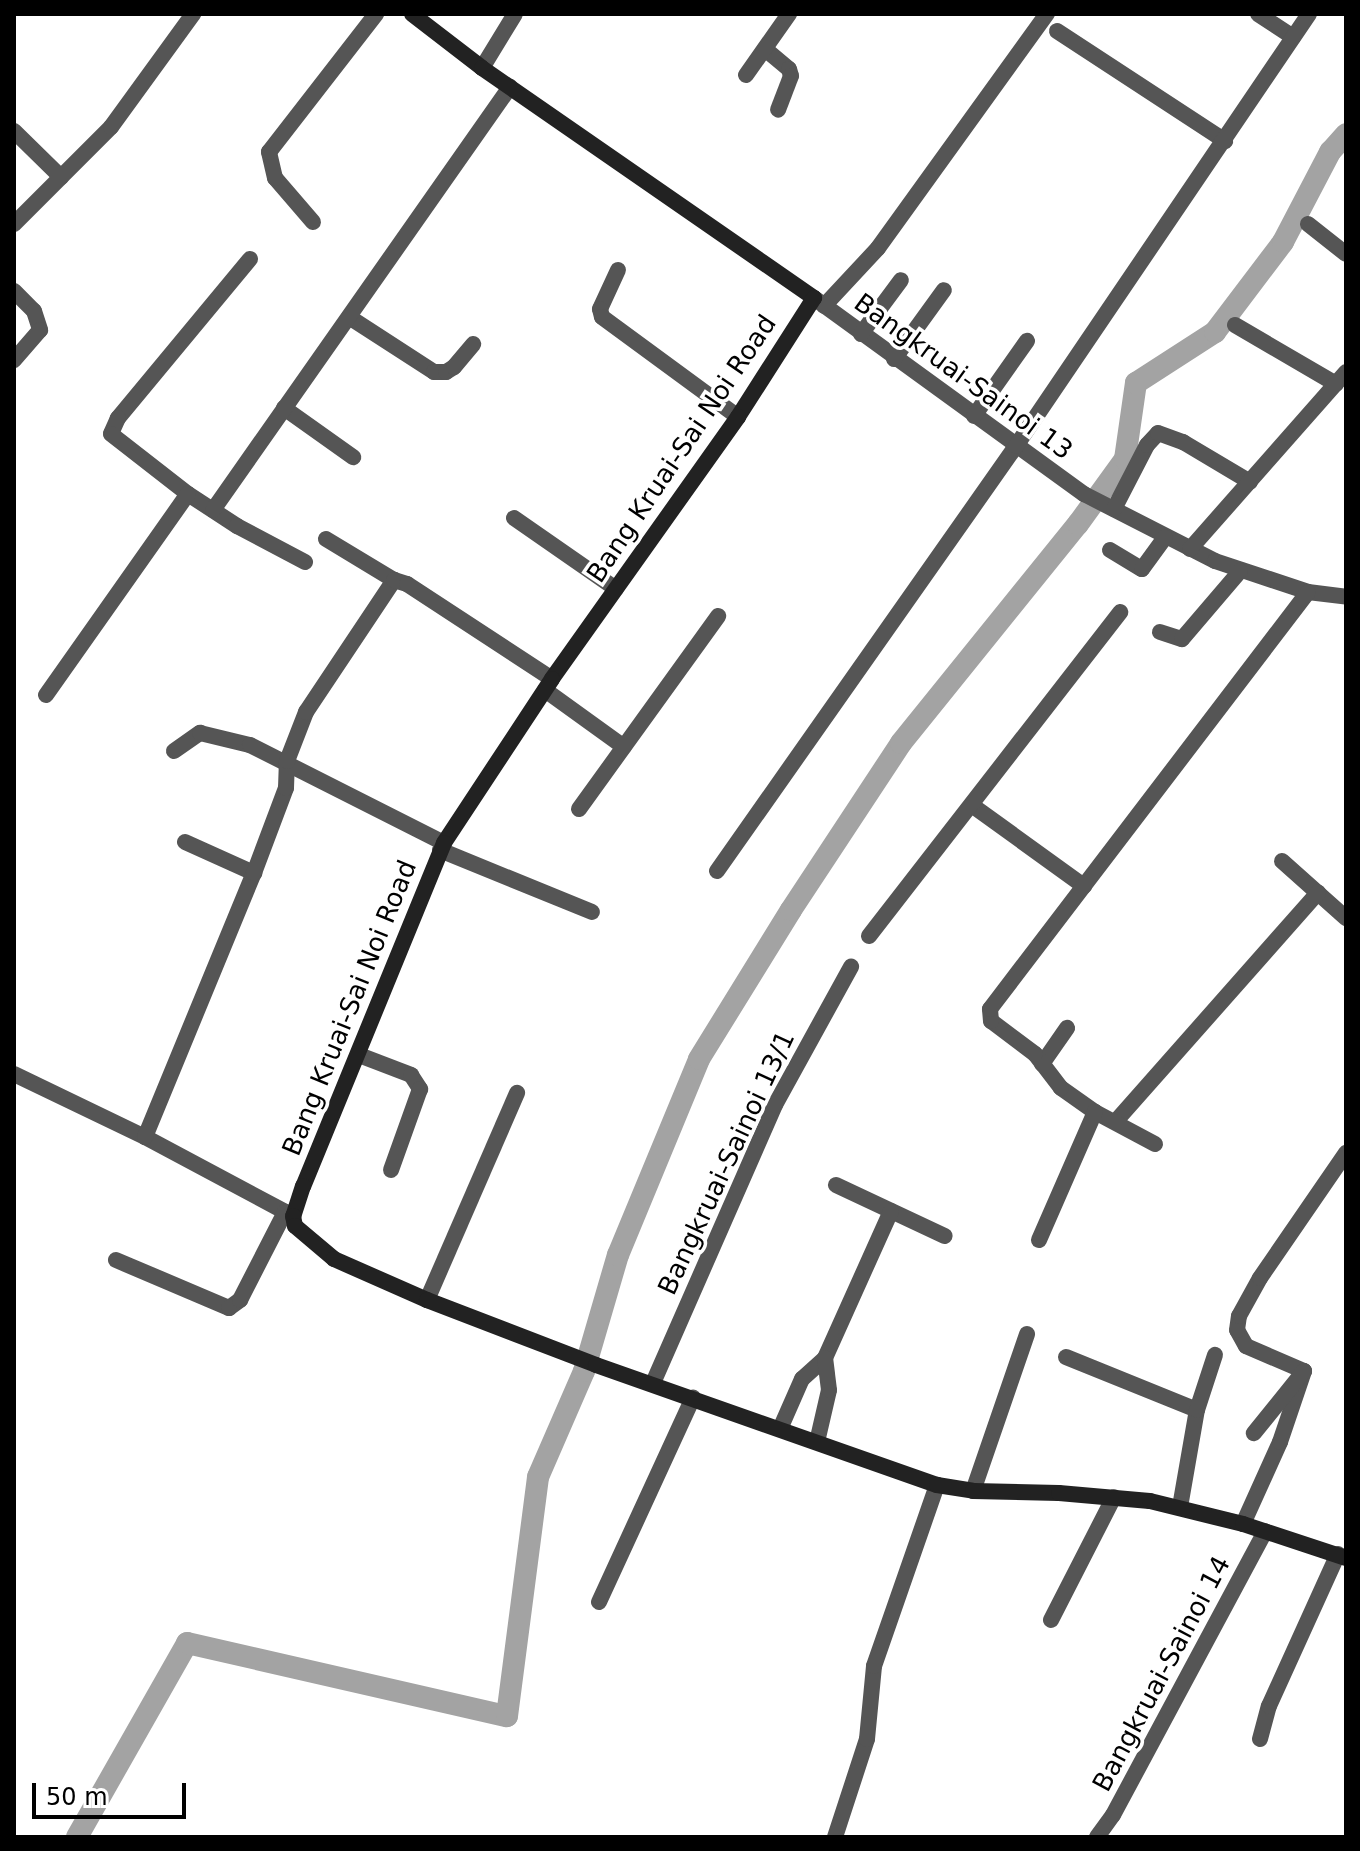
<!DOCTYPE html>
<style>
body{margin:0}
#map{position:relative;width:1360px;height:1851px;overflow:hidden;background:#fff;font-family:"DejaVu Sans",sans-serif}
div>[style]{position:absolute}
.canal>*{height:22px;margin:-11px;padding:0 11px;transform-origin:11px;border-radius:11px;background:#a3a3a3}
.street>*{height:16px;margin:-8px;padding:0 8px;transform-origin:8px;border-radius:8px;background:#555}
.secondary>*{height:16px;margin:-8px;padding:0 8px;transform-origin:8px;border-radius:8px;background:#222}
span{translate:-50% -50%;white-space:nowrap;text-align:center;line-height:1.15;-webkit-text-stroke:7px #fff;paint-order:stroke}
.street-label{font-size:26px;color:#000}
.frame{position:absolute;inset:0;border:16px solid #000;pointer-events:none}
.scale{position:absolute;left:32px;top:1783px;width:154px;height:36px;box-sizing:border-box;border:4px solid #000;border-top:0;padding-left:10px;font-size:24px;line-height:28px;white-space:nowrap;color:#000;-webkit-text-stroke:6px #fff;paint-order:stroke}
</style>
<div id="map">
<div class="canal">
<i style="left:77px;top:1837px;width:223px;rotate:-60.4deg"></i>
<i style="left:187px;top:1643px;width:328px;rotate:12.9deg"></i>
<i style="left:507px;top:1716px;width:241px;rotate:-82.6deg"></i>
<i style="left:538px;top:1477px;width:116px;rotate:-66.5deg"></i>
<i style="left:584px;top:1371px;width:121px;rotate:-73.7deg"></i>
<i style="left:618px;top:1255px;width:212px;rotate:-67.5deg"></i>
<i style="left:699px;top:1059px;width:175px;rotate:-58.3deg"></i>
<i style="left:791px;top:910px;width:200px;rotate:-56.6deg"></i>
<i style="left:901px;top:743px;width:282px;rotate:-51.1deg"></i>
<i style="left:1078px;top:524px;width:80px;rotate:-54.1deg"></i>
<i style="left:1125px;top:459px;width:77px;rotate:-81.8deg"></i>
<i style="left:1136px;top:383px;width:94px;rotate:-32.8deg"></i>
<i style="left:1215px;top:332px;width:113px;rotate:-52.9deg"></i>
<i style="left:1283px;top:242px;width:102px;rotate:-62.4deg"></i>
<i style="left:1330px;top:152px;width:24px;rotate:-48deg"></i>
</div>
<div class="street">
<i style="left:1258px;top:14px;width:42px;rotate:33.3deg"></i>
<i style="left:1057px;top:31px;width:201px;rotate:33.2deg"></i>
<i style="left:765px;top:49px;width:31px;rotate:40deg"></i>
<i style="left:789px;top:69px;width:7px;rotate:74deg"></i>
<i style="left:791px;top:76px;width:36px;rotate:111deg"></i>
<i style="left:482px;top:68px;width:63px;rotate:-58.6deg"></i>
<i style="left:746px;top:75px;width:75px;rotate:-54.8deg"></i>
<i style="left:14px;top:131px;width:66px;rotate:44.4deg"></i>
<i style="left:313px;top:222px;width:58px;rotate:-130.8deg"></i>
<i style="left:275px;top:178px;width:27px;rotate:-103deg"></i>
<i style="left:269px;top:152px;width:175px;rotate:-52.2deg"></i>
<i style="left:14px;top:224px;width:137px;rotate:-45deg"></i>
<i style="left:111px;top:127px;width:140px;rotate:-54deg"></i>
<i style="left:1308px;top:224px;width:48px;rotate:38.3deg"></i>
<i style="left:250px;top:259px;width:207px;rotate:129.7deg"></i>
<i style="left:118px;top:418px;width:17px;rotate:114deg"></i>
<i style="left:111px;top:434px;width:98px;rotate:37.9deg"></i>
<i style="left:188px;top:494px;width:59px;rotate:33.1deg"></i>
<i style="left:237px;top:526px;width:77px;rotate:27.9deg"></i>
<i style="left:618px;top:270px;width:43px;rotate:114.8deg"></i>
<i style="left:600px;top:309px;width:8px;rotate:76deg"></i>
<i style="left:602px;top:317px;width:169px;rotate:36.3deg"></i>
<i style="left:14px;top:291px;width:28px;rotate:45deg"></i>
<i style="left:34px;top:311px;width:20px;rotate:72deg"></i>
<i style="left:40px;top:330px;width:40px;rotate:131deg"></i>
<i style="left:814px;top:298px;width:334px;rotate:36deg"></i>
<i style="left:1084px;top:494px;width:147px;rotate:27.1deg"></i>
<i style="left:1215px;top:561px;width:98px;rotate:18.4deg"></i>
<i style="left:1308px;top:592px;width:38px;rotate:7deg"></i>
<i style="left:824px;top:306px;width:79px;rotate:-47deg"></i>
<i style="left:878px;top:248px;width:289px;rotate:-54.2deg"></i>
<i style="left:349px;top:317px;width:101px;rotate:32.9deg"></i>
<i style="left:434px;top:372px;width:12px"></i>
<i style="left:446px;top:372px;width:9px;rotate:-32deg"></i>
<i style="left:454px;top:367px;width:30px;rotate:-50deg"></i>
<i style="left:1235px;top:325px;width:117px;rotate:30.3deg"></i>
<i style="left:861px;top:334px;width:67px;rotate:-53.5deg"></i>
<i style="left:894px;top:359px;width:85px;rotate:-54.1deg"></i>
<i style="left:284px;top:408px;width:85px;rotate:35.4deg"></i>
<i style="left:974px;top:416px;width:92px;rotate:-54.8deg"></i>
<i style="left:1114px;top:509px;width:72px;rotate:-62.7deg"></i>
<i style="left:1147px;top:445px;width:16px;rotate:-47deg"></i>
<i style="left:1158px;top:433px;width:27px;rotate:20deg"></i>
<i style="left:1183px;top:442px;width:78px;rotate:30.8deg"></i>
<i style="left:213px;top:510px;width:517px;rotate:-54.93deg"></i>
<i style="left:514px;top:518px;width:124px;rotate:34.8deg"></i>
<i style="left:326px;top:539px;width:79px;rotate:31.1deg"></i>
<i style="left:1190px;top:549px;width:236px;rotate:-48.6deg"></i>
<i style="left:1110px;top:550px;width:37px;rotate:31deg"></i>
<i style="left:1142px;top:569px;width:39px;rotate:-54deg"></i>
<i style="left:1160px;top:632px;width:23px;rotate:18deg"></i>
<i style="left:1182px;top:639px;width:89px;rotate:-49.5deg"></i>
<i style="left:545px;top:690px;width:97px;rotate:35.8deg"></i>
<i style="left:46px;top:695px;width:246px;rotate:-54.8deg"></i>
<i style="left:174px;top:751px;width:32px;rotate:-35deg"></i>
<i style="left:200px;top:733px;width:51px;rotate:13.5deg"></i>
<i style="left:250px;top:745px;width:217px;rotate:26.8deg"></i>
<i style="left:973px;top:806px;width:137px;rotate:35.8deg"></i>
<i style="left:579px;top:809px;width:238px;rotate:-54.2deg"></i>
<i style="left:185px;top:842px;width:76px;rotate:24.2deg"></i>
<i style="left:440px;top:850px;width:164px;rotate:22.2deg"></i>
<i style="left:1282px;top:861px;width:86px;rotate:41.7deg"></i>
<i style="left:717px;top:871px;width:520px;rotate:-54.87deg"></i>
<i style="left:1016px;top:446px;width:522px;rotate:-55.85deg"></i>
<i style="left:869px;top:936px;width:410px;rotate:-52.2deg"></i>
<i style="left:359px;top:1055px;width:56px;rotate:21deg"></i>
<i style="left:411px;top:1075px;width:17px;rotate:57deg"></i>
<i style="left:420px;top:1089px;width:86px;rotate:109.7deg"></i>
<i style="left:1042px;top:1064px;width:44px;rotate:-55.2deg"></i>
<i style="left:14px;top:1074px;width:145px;rotate:25.7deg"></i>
<i style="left:145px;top:1137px;width:168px;rotate:28.1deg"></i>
<i style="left:1116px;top:1121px;width:305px;rotate:-48.5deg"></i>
<i style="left:145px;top:1137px;width:286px;rotate:-67.6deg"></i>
<i style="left:254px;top:873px;width:91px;rotate:-69.4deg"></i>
<i style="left:286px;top:788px;width:27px;rotate:-88deg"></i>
<i style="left:287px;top:761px;width:53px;rotate:-68.8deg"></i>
<i style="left:306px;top:712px;width:159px;rotate:-56.3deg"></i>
<i style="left:394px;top:580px;width:14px;rotate:17deg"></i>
<i style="left:407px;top:584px;width:173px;rotate:33.2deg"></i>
<i style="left:1155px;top:1144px;width:68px;rotate:-151.9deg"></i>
<i style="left:1095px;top:1112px;width:42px;rotate:-144.8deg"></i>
<i style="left:1061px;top:1088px;width:43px;rotate:-127.4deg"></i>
<i style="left:1035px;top:1054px;width:55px;rotate:-143.1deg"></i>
<i style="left:991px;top:1021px;width:12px;rotate:-95deg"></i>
<i style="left:990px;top:1009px;width:524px;rotate:-52.67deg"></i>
<i style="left:836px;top:1185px;width:120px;rotate:25.1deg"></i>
<i style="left:1039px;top:1240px;width:140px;rotate:-66.4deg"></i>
<i style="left:116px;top:1260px;width:123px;rotate:23deg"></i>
<i style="left:229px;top:1308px;width:14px;rotate:-36deg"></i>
<i style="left:240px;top:1300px;width:99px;rotate:-62.9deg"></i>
<i style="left:427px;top:1300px;width:226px;rotate:-66.5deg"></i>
<i style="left:1066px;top:1357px;width:141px;rotate:22deg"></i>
<i style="left:1304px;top:1371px;width:63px;rotate:-156.7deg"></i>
<i style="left:1246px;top:1346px;width:18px;rotate:-119deg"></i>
<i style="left:1237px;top:1330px;width:14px;rotate:-82deg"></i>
<i style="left:1239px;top:1316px;width:43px;rotate:-61.1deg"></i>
<i style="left:1260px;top:1278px;width:152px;rotate:-55.5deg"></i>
<i style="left:653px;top:1383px;width:304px;rotate:-66.3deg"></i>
<i style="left:775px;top:1105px;width:158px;rotate:-61.2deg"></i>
<i style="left:780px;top:1429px;width:55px;rotate:-66.3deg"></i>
<i style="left:802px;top:1379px;width:31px;rotate:-42deg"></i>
<i style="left:825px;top:1358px;width:161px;rotate:-65.8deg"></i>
<i style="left:817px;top:1442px;width:53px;rotate:-77deg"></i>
<i style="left:829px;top:1390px;width:32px;rotate:-97deg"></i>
<i style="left:973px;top:1491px;width:166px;rotate:-71deg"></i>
<i style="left:1180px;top:1507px;width:98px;rotate:-80.1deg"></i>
<i style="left:1197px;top:1410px;width:58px;rotate:-71.9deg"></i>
<i style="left:1243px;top:1524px;width:90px;rotate:-65.7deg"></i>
<i style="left:1280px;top:1442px;width:75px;rotate:-71.3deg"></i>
<i style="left:1304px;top:1371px;width:80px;rotate:128.9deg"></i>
<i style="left:599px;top:1602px;width:225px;rotate:-65.3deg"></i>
<i style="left:1051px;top:1620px;width:138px;rotate:-62.9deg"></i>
<i style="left:1260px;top:1739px;width:34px;rotate:-75deg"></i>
<i style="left:1269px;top:1706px;width:167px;rotate:-65.6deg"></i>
<i style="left:835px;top:1837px;width:103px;rotate:-71.9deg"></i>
<i style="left:867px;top:1739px;width:73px;rotate:-84.5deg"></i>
<i style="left:874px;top:1666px;width:192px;rotate:-70.8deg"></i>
<i style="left:1097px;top:1837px;width:27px;rotate:-54deg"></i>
<i style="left:1113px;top:1815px;width:322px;rotate:-61.8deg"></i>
</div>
<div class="secondary">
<i style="left:412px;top:14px;width:88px;rotate:37.6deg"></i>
<i style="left:482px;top:68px;width:404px;rotate:34.7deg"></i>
<i style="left:814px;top:298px;width:141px;rotate:122.6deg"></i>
<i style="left:738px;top:417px;width:321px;rotate:125.4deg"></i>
<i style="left:552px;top:679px;width:196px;rotate:123.4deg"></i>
<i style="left:444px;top:843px;width:371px;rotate:112.3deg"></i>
<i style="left:303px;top:1186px;width:32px;rotate:108deg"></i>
<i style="left:293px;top:1216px;width:10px;rotate:79deg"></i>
<i style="left:295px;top:1226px;width:51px;rotate:40.2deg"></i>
<i style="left:334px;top:1259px;width:102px;rotate:23.8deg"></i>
<i style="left:427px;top:1300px;width:181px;rotate:21deg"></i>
<i style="left:596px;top:1365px;width:361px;rotate:19.4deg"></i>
<i style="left:937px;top:1485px;width:36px;rotate:9deg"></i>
<i style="left:973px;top:1491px;width:86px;rotate:1.3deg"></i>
<i style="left:1059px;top:1493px;width:91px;rotate:5deg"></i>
<i style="left:1150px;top:1501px;width:96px;rotate:13.9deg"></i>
<i style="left:1243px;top:1524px;width:108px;rotate:18.3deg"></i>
</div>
<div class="street-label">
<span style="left:963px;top:377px;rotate:36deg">Bangkruai-Sainoi 13</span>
<span style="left:682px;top:449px;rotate:-56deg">Bang Kruai-Sai Noi Road</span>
<span style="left:350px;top:1008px;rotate:-68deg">Bang Kruai-Sai Noi Road</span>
<span style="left:727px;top:1163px;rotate:-65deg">Bangkruai-Sainoi 13/1</span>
<span style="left:1162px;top:1674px;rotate:-62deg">Bangkruai-Sainoi 14</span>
</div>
<div class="frame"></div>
<div class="scale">50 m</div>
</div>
